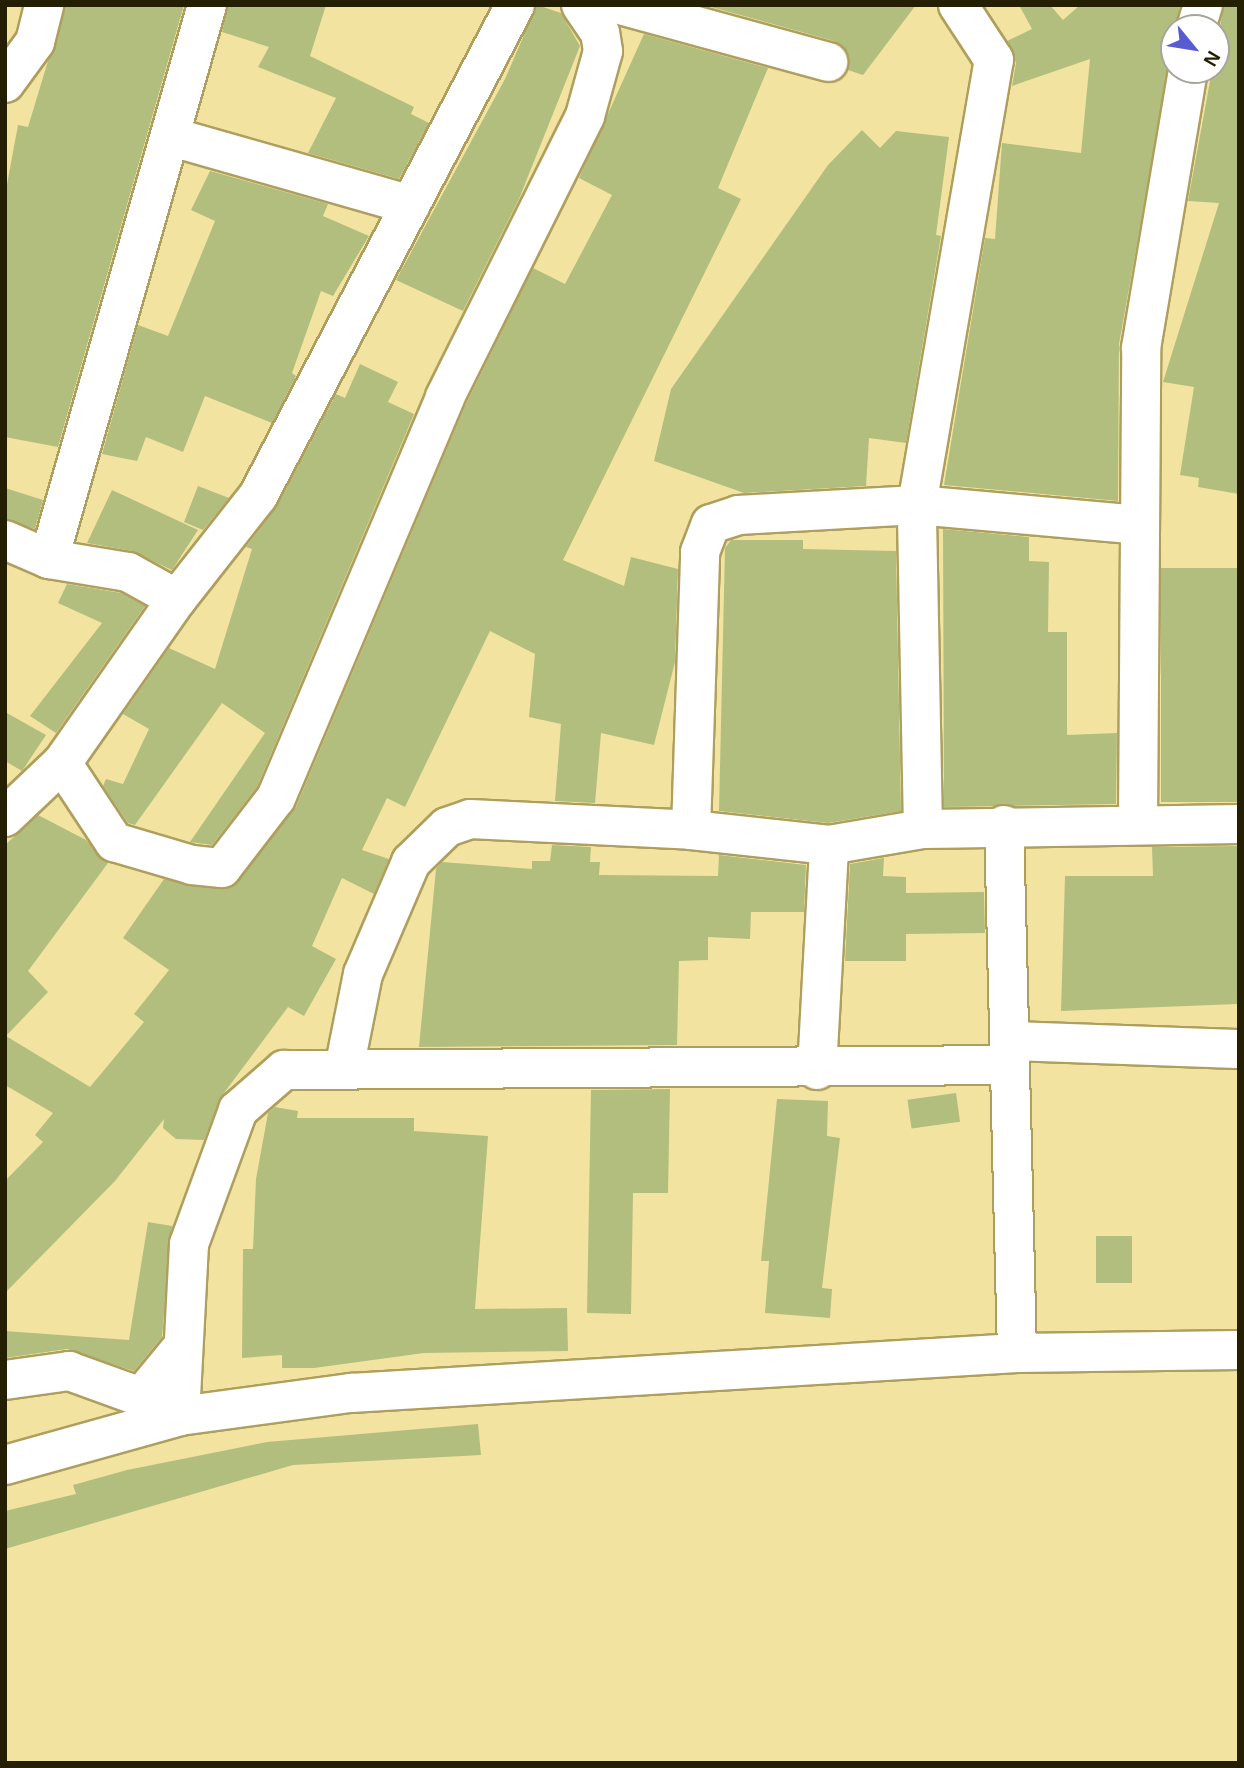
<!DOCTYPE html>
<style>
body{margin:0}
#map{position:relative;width:1244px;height:1768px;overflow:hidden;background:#f3e3a0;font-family:Helvetica,sans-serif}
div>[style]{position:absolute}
.building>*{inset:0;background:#b2be7d;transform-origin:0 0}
.roads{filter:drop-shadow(2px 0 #ae9f5e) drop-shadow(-2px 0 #ae9f5e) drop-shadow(0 2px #ae9f5e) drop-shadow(0 -2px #ae9f5e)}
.minor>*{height:38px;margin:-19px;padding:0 19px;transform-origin:19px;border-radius:19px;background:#fff}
span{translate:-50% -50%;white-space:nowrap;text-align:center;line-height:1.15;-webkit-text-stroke:5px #fff;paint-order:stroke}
.frame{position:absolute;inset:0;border:7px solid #241e03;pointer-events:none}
.north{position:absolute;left:1160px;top:14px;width:70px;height:70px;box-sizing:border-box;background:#fff;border:2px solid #a7a59a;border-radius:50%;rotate:120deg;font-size:19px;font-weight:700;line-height:28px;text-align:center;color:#241e03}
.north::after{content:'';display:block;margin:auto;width:24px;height:32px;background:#575cd3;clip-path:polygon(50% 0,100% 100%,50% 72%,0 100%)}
</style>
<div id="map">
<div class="building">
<i style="clip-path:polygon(65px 5px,184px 5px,58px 447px,5px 437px,5px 195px,18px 125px,28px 127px)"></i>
<i style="clip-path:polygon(228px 5px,326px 5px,310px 56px,414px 107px,411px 114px,429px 123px,399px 179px,308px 153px,336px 98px,258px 67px,269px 47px,222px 32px)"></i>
<i style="clip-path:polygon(537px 5px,561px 13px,580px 46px,519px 199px,463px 311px,396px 280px,505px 79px)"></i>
<i style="clip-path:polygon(704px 5px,916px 5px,863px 75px,848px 70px,849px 56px,834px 41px)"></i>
<i style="clip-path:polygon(1019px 5px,1050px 5px,1063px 20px,1080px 5px,1180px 5px,1119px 344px,1118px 501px,944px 485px,985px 238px,995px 239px,1002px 143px,1081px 153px,1090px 59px,1012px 86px,1016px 63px,1007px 41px,1032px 29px)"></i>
<i style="clip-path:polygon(1224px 5px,1239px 5px,1239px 494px,1198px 487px,1199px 478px,1180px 475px,1194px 387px,1163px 382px,1219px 203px,1188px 201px)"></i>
<i style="clip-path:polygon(644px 34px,768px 68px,718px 188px,741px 199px,563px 560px,624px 586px,631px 557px,678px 569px,675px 662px,654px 745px,601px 733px,595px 803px,555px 801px,561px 724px,529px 717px,535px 654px,490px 631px,405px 807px,387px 798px,362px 850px,389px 859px,374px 894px,342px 878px,312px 946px,336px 959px,304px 1016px,288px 1007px,221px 1097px,204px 1140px,176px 1139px,163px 1128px,164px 1119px,115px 1181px,5px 1293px,5px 1181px,43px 1142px,35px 1135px,53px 1113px,5px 1085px,5px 845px,38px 815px,86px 840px,108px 863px,28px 971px,48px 992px,6px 1036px,90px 1087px,144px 1022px,134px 1014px,169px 970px,123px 938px,164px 879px,231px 888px,296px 807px,465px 406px,533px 268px,565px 284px,612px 195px,579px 178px)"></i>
<i style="clip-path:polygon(862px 130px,880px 148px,896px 131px,949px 137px,936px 235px,941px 236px,906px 443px,869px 438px,866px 486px,744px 493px,654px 461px,671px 389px,828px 165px)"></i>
<i style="clip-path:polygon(210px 171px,328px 204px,323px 216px,369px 236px,333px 296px,321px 291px,292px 373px,296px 376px,272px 423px,205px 396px,183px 452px,146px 437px,137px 461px,102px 454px,138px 325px,168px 336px,215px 221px,191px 210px)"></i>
<i style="clip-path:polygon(360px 364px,398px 382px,388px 402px,414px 414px,257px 787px,212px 845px,190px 842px,265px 733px,222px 703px,135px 825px,128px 823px,103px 786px,106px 779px,123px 784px,149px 729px,123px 714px,169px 648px,215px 669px,252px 549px,246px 547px,277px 506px,336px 394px,345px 398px)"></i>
<i style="clip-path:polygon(198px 486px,229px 498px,203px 530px,184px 522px)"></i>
<i style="clip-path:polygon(5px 488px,43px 500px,35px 529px,5px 519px)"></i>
<i style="clip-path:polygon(112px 490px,198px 530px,172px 570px,132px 551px,87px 543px)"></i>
<i style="clip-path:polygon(943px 529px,1029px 537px,1029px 561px,1049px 562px,1048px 632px,1067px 632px,1067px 735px,1117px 733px,1116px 804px,944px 807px)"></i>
<i style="clip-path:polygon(803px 540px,803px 549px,896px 551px,901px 811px,828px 823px,719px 811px,725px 548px,731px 540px)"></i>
<i style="left:1237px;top:568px;width:234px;height:76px;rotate:90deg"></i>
<i style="clip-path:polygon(67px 584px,121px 593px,145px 606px,56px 733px,30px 716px,102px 623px,58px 603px)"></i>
<i style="clip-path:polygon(5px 712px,46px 735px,22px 771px,5px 761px)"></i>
<i style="clip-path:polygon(552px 845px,591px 847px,590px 862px,600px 862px,599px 875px,718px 876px,719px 855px,806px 865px,804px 912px,751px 912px,750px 939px,708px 937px,708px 960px,679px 961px,677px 1045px,419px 1047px,436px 869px,442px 862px,532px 869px,532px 861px,550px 861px)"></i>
<i style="clip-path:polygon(1238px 846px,1237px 1004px,1061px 1011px,1065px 876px,1153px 876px,1152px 847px)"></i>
<i style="clip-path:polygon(884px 858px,883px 876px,906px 877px,906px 893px,984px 892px,985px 933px,906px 934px,906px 961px,845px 961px,850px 864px)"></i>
<i style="clip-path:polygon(670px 1089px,668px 1193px,633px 1193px,631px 1314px,587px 1313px,591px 1090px)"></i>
<i style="left:956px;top:1093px;width:29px;height:49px;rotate:82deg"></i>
<i style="clip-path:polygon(777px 1099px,828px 1101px,827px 1136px,840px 1138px,822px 1288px,832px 1289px,830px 1318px,765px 1313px,769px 1261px,761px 1261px)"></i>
<i style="clip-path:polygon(275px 1107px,298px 1111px,297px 1118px,414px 1118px,414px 1131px,488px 1136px,475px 1309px,567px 1308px,568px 1351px,424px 1353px,314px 1368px,282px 1368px,282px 1355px,242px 1358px,243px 1249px,253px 1249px,256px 1179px,268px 1113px)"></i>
<i style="clip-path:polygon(148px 1222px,172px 1226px,162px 1337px,134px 1371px,67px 1349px,5px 1358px,5px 1331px,129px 1340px)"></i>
<i style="left:1096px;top:1236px;width:36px;height:47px"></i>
<i style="clip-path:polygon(478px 1424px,481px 1455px,293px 1465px,5px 1549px,5px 1511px,76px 1494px,73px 1485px,127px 1470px,267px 1442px)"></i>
</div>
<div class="roads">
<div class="minor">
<i style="left:620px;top:5px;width:216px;rotate:15.3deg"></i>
<i style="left:1196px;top:28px;width:24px;rotate:-73deg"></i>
<i style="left:5px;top:83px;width:51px;rotate:-53.8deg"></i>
<i style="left:35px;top:42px;width:38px;rotate:-76deg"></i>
<i style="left:172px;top:137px;width:248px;rotate:15.9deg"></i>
<i style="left:5px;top:540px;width:48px;rotate:23.4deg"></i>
<i style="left:49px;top:559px;width:80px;rotate:9.3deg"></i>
<i style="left:128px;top:572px;width:56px;rotate:28.9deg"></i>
<i style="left:49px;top:559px;width:576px;rotate:-74.08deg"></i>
<i style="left:62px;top:763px;width:95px;rotate:56.6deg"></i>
<i style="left:114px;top:842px;width:81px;rotate:16.4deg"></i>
<i style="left:192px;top:865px;width:30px;rotate:6deg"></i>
<i style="left:222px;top:868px;width:88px;rotate:-52.4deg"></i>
<i style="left:276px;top:798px;width:435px;rotate:-67.1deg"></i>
<i style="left:445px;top:397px;width:314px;rotate:-63.5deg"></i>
<i style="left:585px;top:116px;width:67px;rotate:-74.5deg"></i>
<i style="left:603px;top:51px;width:18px;rotate:-99deg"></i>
<i style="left:600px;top:33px;width:34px;rotate:-124deg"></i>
<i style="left:5px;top:817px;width:79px;rotate:-43.5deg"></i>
<i style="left:62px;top:763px;width:200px;rotate:-55deg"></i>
<i style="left:177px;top:599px;width:131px;rotate:-51.8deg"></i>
<i style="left:258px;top:496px;width:554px;rotate:-62.37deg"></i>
<i style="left:1138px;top:822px;width:474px;rotate:-89.6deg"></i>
<i style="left:1141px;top:348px;width:282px;rotate:-80.4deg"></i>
<i style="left:1004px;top:825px;width:528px;rotate:88.59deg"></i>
<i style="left:923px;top:829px;width:324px;rotate:-91.1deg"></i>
<i style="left:917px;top:505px;width:452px;rotate:-80.2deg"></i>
<i style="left:994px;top:60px;width:66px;rotate:-123.2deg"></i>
<i style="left:691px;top:830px;width:278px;rotate:-88.1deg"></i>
<i style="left:700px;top:552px;width:30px;rotate:-69deg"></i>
<i style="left:711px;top:524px;width:28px;rotate:-18deg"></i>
<i style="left:738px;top:515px;width:179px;rotate:-3.2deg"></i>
<i style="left:917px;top:505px;width:223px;rotate:5.1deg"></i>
<i style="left:1010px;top:1041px;width:229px;rotate:2deg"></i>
<i style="left:344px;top:1069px;width:97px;rotate:-78.7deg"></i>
<i style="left:363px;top:974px;width:122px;rotate:-66.8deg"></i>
<i style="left:411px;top:862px;width:50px;rotate:-44.2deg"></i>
<i style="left:447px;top:827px;width:24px;rotate:-19deg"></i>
<i style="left:470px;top:819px;width:221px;rotate:2.8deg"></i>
<i style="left:691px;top:830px;width:139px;rotate:6.2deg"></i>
<i style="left:829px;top:845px;width:95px;rotate:-9.7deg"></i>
<i style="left:923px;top:829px;width:316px;rotate:-0.9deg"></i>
<i style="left:817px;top:1070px;width:225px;rotate:-86.9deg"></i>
<i style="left:5px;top:1380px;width:65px;rotate:-8deg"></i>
<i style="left:69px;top:1371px;width:77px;rotate:19.9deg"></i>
<i style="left:141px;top:1397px;width:66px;rotate:-50.5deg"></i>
<i style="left:180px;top:1416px;width:172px;rotate:-87deg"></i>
<i style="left:189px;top:1244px;width:143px;rotate:-69.9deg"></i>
<i style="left:238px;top:1110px;width:61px;rotate:-41deg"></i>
<i style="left:284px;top:1070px;width:726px;rotate:-0.39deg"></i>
<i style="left:5px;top:1465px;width:182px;rotate:-15.6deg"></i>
<i style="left:180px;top:1416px;width:173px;rotate:-7.7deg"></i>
<i style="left:351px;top:1393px;width:667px;rotate:-3.44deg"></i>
<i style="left:1017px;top:1353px;width:222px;rotate:-0.8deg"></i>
</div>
</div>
<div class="frame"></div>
<div class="north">N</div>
</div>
